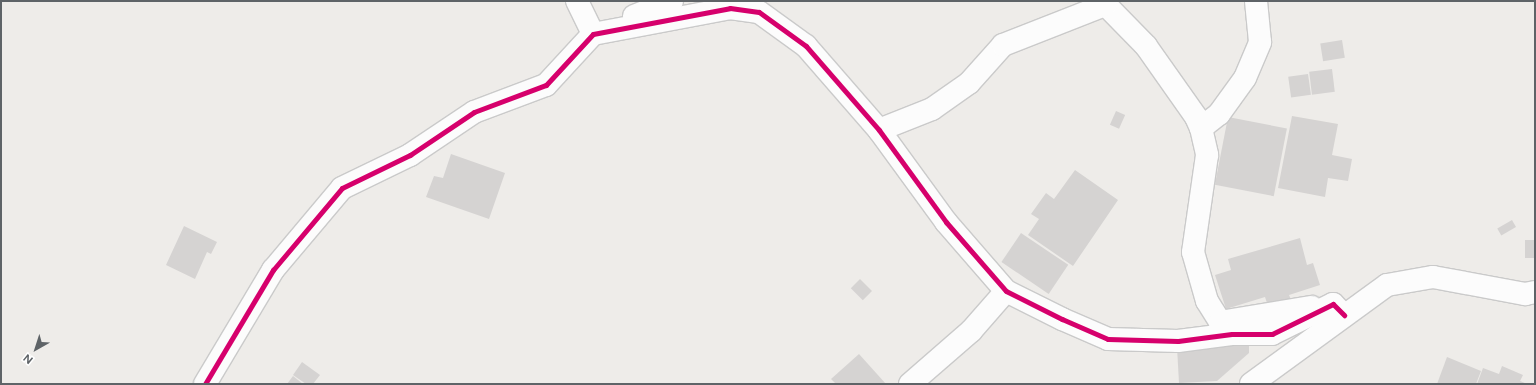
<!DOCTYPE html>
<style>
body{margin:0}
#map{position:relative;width:1536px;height:385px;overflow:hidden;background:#eeece9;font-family:Figtree,sans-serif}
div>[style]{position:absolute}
.building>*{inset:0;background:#d5d3d2;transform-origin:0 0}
.roads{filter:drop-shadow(1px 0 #cacaca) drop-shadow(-1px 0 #cacaca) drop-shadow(0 1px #cacaca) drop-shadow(0 -1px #cacaca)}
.street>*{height:22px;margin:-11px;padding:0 11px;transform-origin:11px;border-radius:11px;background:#fcfcfc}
.cycleway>*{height:5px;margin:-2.5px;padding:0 2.5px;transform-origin:2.5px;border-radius:2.5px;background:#d6006c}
span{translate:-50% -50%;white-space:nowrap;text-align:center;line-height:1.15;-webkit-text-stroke:3.5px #fff;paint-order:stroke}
.frame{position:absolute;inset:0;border:2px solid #5e6367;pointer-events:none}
.north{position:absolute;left:16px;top:329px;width:40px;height:40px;-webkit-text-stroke:3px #fff;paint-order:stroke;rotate:219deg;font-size:11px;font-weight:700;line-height:16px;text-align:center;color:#5e6367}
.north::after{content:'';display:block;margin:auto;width:14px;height:18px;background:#5e6367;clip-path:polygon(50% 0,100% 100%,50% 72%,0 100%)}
</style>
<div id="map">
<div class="building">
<i style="left:1342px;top:40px;width:18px;height:22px;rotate:81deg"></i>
<i style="left:1332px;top:69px;width:23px;height:23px;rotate:83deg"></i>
<i style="left:1308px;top:74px;width:21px;height:20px;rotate:82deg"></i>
<i style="left:1116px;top:111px;width:10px;height:15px;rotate:24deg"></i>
<i style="clip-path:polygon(1292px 116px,1338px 124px,1332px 155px,1352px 159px,1348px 181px,1328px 178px,1325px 197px,1278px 188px)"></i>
<i style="left:1228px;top:117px;width:60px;height:69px;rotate:11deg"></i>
<i style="clip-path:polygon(451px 154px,505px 173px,489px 219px,426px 197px,434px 176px,443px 178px)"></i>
<i style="clip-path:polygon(1075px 170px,1118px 200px,1073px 266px,1028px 235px,1039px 219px,1031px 214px,1046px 193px,1054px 199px)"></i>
<i style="left:1512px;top:220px;width:8px;height:17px;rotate:60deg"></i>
<i style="clip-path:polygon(184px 226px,217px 242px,211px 254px,207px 252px,195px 279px,166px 265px)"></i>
<i style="left:1021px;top:233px;width:57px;height:35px;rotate:34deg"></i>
<i style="clip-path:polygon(1300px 238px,1307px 265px,1313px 263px,1320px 285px,1289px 295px,1292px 302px,1269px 309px,1265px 297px,1226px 309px,1215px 275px,1231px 270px,1228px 259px)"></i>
<i style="left:1525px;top:240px;width:10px;height:18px"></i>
<i style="left:860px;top:279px;width:17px;height:13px;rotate:45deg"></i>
<i style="clip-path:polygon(1249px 343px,1249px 353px,1217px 381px,1179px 383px,1177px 347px)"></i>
<i style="clip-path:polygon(859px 354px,886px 384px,836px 384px,831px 379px)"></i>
<i style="clip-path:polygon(1447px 357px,1481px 371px,1476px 384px,1437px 384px)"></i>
<i style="clip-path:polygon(302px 362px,320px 375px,313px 384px,306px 384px,293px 375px)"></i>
<i style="clip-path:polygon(1502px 366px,1523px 375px,1520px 381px,1527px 384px,1477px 384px,1483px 368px,1499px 374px)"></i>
<i style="clip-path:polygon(293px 376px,303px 384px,287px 384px)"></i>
</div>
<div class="roads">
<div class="street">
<i style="left:577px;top:1px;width:37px;rotate:64deg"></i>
<i style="left:1102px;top:1px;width:63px;rotate:45.6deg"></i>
<i style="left:1146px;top:46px;width:87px;rotate:54.8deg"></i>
<i style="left:1196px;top:117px;width:12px;rotate:66deg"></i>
<i style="left:1201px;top:128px;width:28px;rotate:77deg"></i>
<i style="left:1207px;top:155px;width:98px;rotate:98.2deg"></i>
<i style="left:1193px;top:252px;width:51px;rotate:74.1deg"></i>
<i style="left:1207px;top:301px;width:25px;rotate:58deg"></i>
<i style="left:1220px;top:322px;width:93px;rotate:-9.3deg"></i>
<i style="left:634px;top:16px;width:41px;rotate:-21.5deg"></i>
<i style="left:1201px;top:128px;width:23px;rotate:-38deg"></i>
<i style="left:1219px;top:114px;width:44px;rotate:-54.2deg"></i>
<i style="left:1245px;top:78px;width:39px;rotate:-67deg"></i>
<i style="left:1260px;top:42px;width:41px;rotate:-95.6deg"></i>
<i style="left:879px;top:130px;width:57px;rotate:-21.6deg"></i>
<i style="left:932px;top:109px;width:45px;rotate:-35.1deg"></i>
<i style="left:969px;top:83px;width:51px;rotate:-48.2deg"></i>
<i style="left:1003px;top:45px;width:110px;rotate:-21.4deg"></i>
<i style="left:205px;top:384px;width:133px;rotate:-59.2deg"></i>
<i style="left:273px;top:270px;width:107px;rotate:-49.9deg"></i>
<i style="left:342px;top:188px;width:76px;rotate:-25.9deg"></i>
<i style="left:410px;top:155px;width:77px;rotate:-33.9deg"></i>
<i style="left:474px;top:112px;width:77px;rotate:-20.6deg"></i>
<i style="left:546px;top:85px;width:69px;rotate:-47.3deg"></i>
<i style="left:593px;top:34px;width:139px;rotate:-10.7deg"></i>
<i style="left:730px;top:8px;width:29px;rotate:8deg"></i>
<i style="left:759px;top:12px;width:58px;rotate:35.9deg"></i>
<i style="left:806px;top:46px;width:111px;rotate:49deg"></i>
<i style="left:879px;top:130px;width:114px;rotate:53.9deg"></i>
<i style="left:946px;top:222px;width:91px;rotate:49deg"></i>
<i style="left:1006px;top:291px;width:63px;rotate:26.6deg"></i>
<i style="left:1062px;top:319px;width:50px;rotate:23.5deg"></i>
<i style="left:1108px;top:339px;width:70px;rotate:1.6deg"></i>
<i style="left:1178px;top:341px;width:54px;rotate:-7.4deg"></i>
<i style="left:1232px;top:334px;width:40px"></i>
<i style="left:1272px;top:334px;width:68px;rotate:-26.2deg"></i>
<i style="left:1333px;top:304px;width:16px;rotate:45deg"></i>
<i style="left:910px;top:384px;width:81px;rotate:-41deg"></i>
<i style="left:971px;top:331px;width:53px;rotate:-48.8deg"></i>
<i style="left:1251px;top:384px;width:168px;rotate:-36.1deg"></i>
<i style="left:1387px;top:285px;width:47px;rotate:-9.9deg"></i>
<i style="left:1433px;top:277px;width:94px;rotate:10.5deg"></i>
<i style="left:1525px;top:294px;width:10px;rotate:-11deg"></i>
</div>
</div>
<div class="cycleway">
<i style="left:205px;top:384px;width:133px;rotate:-59.2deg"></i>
<i style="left:273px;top:270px;width:107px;rotate:-49.9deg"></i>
<i style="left:342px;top:188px;width:76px;rotate:-25.9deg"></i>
<i style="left:410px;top:155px;width:77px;rotate:-33.9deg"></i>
<i style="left:474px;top:112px;width:77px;rotate:-20.6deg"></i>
<i style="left:546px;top:85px;width:69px;rotate:-47.3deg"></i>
<i style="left:593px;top:34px;width:139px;rotate:-10.7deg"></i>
<i style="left:730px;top:8px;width:29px;rotate:8deg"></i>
<i style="left:759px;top:12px;width:58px;rotate:35.9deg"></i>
<i style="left:806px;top:46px;width:111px;rotate:49deg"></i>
<i style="left:879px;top:130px;width:114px;rotate:53.9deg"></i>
<i style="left:946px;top:222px;width:91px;rotate:49deg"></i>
<i style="left:1006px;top:291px;width:63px;rotate:26.6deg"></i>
<i style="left:1062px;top:319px;width:50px;rotate:23.5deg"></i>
<i style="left:1108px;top:339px;width:70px;rotate:1.6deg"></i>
<i style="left:1178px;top:341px;width:54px;rotate:-7.4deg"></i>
<i style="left:1232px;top:334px;width:40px"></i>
<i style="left:1272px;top:334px;width:68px;rotate:-26.2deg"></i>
<i style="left:1333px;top:304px;width:16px;rotate:45deg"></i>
</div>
<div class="frame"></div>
<div class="north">N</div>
</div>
